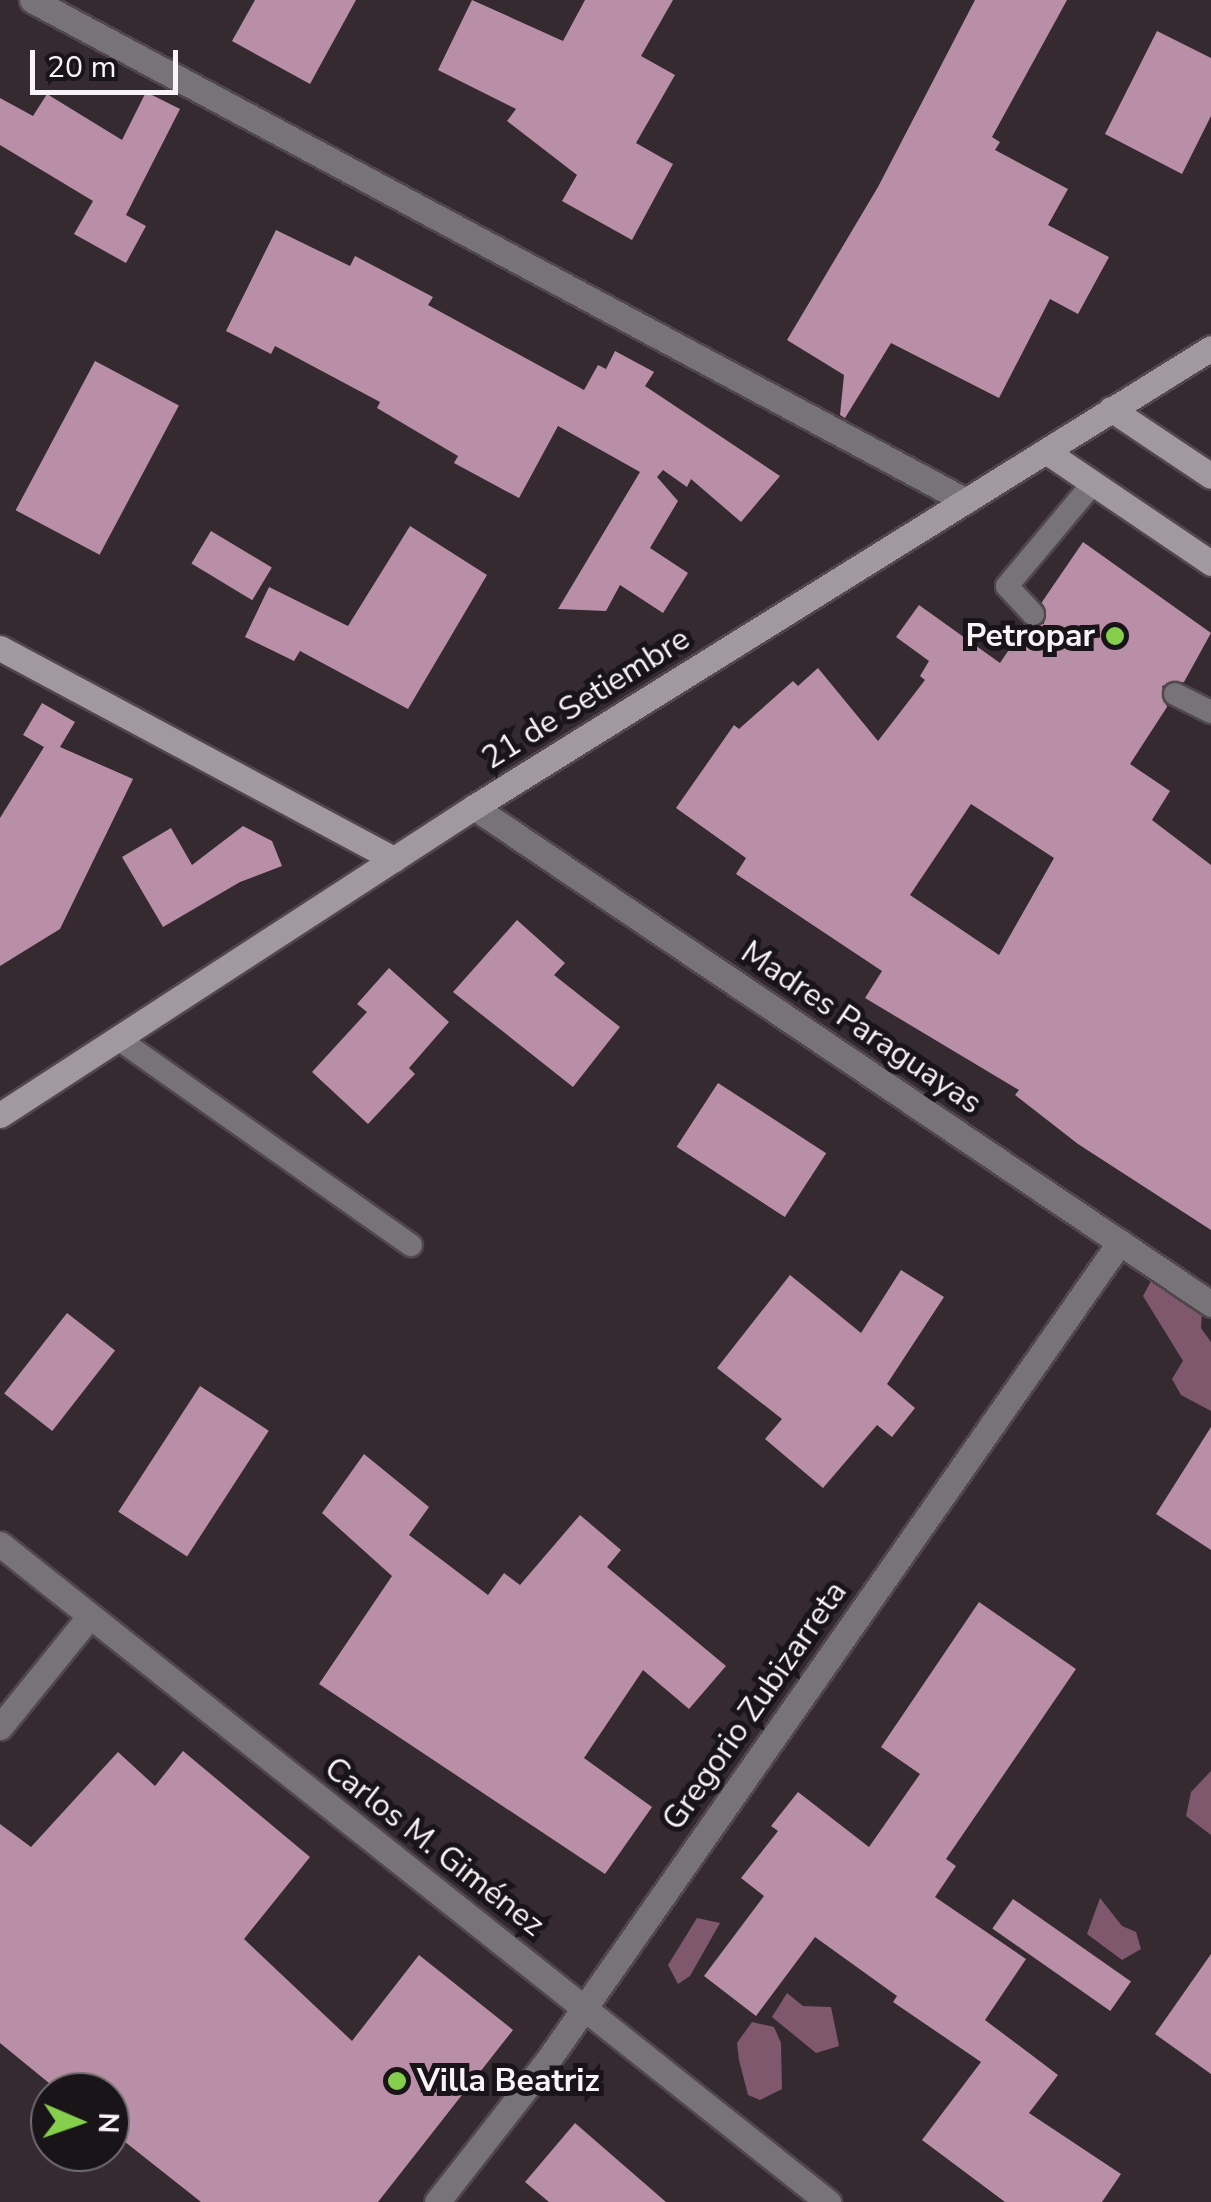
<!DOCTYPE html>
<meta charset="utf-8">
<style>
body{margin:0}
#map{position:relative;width:1211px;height:2202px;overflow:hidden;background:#342a30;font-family:"Nunito Sans",sans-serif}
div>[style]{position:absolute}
.forest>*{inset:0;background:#7f586e}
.building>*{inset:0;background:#b98fa7;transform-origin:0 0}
.roads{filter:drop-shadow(2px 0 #50464c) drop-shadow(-2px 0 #50464c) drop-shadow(0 2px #50464c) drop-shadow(0 -2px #50464c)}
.lane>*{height:22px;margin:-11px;padding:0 11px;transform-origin:11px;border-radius:11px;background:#787376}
.street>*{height:25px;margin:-12.5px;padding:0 12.5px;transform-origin:12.5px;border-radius:12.5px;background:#787376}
.secondary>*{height:25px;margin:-12.5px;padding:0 12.5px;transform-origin:12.5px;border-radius:12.5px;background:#a2999e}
.dots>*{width:28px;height:28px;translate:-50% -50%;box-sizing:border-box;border:5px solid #191417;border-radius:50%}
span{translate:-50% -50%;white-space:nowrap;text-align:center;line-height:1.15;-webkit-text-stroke:10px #191417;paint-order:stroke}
.poi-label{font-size:32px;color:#f9f2f6;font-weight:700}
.right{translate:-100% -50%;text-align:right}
.left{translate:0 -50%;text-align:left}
.street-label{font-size:32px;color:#f9f2f6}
.north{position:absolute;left:30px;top:2072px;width:100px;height:100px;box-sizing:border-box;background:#191417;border:2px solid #736d70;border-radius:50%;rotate:92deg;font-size:28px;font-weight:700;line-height:40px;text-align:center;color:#f9f2f6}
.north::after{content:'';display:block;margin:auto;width:35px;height:45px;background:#85cf4c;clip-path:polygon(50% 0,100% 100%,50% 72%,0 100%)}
.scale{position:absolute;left:30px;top:50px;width:148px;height:45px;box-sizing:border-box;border:5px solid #f9f2f6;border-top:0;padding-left:12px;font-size:30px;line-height:35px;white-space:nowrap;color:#f9f2f6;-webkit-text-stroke:8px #191417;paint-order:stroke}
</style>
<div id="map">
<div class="forest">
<i style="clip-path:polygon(1160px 1264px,1203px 1294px,1201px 1328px,1211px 1342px,1211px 1411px,1181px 1395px,1172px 1379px,1183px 1361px,1143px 1296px)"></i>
<i style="clip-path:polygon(1211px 1771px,1211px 1835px,1186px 1816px,1191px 1792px)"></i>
<i style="clip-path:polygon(1100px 1898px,1122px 1926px,1136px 1932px,1141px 1949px,1122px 1960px,1087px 1934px)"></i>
<i style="clip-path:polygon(697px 1918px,720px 1923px,690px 1976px,678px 1984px,668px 1965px)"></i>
<i style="clip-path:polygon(787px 1993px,803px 2006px,831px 2007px,839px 2046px,816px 2053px,772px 2017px)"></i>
<i style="clip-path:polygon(752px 2022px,774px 2027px,781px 2043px,782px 2089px,760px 2100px,748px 2095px,739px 2060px,737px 2043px)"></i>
</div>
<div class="building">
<i style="clip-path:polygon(255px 0,356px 0,310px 84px,232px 41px)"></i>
<i style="clip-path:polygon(472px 0,563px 41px,585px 0,673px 0,641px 56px,675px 75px,636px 143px,673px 164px,632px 240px,562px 201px,577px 175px,507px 121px,516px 109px,438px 70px)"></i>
<i style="clip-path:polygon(975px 0,1067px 0,992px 137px,1000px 142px,995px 150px,1068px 189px,1048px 225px,1109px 257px,1078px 314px,1050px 299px,999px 398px,891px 343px,845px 418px,840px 415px,844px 375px,787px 340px,878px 187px)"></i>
<i style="clip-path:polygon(1157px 31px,1211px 58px,1211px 116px,1182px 174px,1105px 134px)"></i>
<i style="clip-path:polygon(146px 92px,180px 109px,126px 215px,146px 226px,126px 263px,74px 234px,93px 201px,0 145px,0 98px,33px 116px,47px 94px,122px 140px)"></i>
<i style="clip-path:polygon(276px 230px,350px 266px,355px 256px,433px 297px,428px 305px,584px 390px,598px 365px,606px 369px,615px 351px,654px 372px,645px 386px,780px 476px,741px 522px,691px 479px,687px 487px,663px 470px,657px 477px,678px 501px,650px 548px,688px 573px,663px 613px,620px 585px,606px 611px,558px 609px,640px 472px,558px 426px,519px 498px,454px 463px,458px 456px,377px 408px,380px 402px,275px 346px,271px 354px,226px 331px)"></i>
<i style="left:95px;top:361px;width:95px;height:169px;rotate:28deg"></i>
<i style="clip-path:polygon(410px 526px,487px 575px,408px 709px,300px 651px,294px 661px,245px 637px,269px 587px,348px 626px)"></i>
<i style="left:211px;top:531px;width:71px;height:38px;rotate:31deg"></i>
<i style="clip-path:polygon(evenodd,1083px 542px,1211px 633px,1184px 682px,1162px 686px,1167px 707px,1130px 764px,1170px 791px,1152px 820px,1211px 865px,1211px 1230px,1078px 1144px,1015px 1095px,1019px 1090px,865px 998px,882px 971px,736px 874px,746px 858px,676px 808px,734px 725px,739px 729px,793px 681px,798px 686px,818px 668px,878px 741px,925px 680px,920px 676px,929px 661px,896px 637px,919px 605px,1000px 663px,1025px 626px,1044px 624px,1042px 602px,1083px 542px,971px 804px,1054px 858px,999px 955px,910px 895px,971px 804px)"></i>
<i style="clip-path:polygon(42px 703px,75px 722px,60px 747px,133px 779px,60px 929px,0 966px,0 818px,44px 747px,23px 735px)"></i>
<i style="clip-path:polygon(243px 826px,272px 841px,282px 866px,240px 882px,163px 927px,122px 857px,171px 828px,192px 865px)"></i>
<i style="clip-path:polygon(517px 920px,565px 963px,554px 975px,620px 1027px,573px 1087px,453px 992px)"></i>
<i style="clip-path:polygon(389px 968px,449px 1022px,409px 1068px,415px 1074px,368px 1124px,312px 1072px,367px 1012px,357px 1004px)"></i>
<i style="left:718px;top:1083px;width:129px;height:76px;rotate:33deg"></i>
<i style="clip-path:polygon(901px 1270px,944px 1297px,887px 1384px,915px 1408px,892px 1437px,877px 1425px,823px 1488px,765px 1439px,782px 1419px,717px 1368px,790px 1275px,861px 1333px)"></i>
<i style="left:67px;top:1313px;width:61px;height:102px;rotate:38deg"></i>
<i style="left:200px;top:1386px;width:82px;height:150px;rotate:33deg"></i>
<i style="clip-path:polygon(1211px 1427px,1211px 1550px,1156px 1514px)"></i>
<i style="clip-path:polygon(364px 1454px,429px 1507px,409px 1535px,488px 1595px,504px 1573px,520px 1585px,580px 1515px,621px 1550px,607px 1567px,726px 1666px,689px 1709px,643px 1670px,584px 1758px,652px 1807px,605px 1874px,319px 1684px,392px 1576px,322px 1513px)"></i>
<i style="clip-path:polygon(979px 1602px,1076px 1669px,946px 1859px,956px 1866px,935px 1897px,1026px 1959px,985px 2020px,1058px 2075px,1029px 2113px,1121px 2174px,1102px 2202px,1005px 2202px,922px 2140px,981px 2062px,893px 2002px,897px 1996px,815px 1937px,756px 2016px,704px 1976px,764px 1896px,741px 1878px,778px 1831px,771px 1826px,798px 1792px,869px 1847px,920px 1774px,881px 1747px)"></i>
<i style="clip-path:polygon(183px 1751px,310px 1857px,244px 1939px,352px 2041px,419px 1955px,513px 2030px,378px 2202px,201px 2202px,110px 2130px,110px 2092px,60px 2092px,0 2043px,0 1824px,31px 1847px,118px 1752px,155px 1786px)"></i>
<i style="left:1013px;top:1899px;width:144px;height:36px;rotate:35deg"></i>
<i style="clip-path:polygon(1211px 1954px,1211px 2074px,1155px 2034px)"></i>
<i style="clip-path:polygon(575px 2123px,666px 2202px,549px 2202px,525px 2182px)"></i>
</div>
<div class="roads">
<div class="lane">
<i style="left:1033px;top:614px;width:38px;rotate:-133deg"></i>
<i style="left:1007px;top:586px;width:134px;rotate:-50.1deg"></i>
<i style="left:1175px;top:694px;width:40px;rotate:26.6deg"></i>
<i style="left:120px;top:1040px;width:356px;rotate:35.2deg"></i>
</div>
<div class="street">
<i style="left:32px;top:0;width:1060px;rotate:28.21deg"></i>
<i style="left:474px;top:807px;width:889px;rotate:33.99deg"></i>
<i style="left:0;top:1544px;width:1058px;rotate:38.47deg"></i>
<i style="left:0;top:1727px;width:141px;rotate:-51deg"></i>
<i style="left:437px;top:2202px;width:180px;rotate:-52deg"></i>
<i style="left:548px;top:2060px;width:998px;rotate:-55.04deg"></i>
</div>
<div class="secondary">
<i style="left:1111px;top:409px;width:120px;rotate:33.8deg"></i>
<i style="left:1047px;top:452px;width:198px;rotate:34.1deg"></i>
<i style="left:0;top:648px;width:447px;rotate:28.2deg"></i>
<i style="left:0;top:1115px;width:565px;rotate:-33.02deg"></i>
<i style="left:474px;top:807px;width:868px;rotate:-31.91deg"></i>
</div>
</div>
<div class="dots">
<i style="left:1115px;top:636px;background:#85cf4c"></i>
<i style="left:397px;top:2081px;background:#85cf4c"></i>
</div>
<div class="poi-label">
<span class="right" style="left:1095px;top:636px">Petropar</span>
<span class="left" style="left:417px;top:2081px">Villa Beatriz</span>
</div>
<div class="street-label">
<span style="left:586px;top:699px;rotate:-32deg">21 de Setiembre</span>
<span style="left:861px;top:1028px;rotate:34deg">Madres Paraguayas</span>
<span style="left:755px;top:1706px;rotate:-55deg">Gregorio Zubizarreta</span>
<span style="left:434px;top:1847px;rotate:38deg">Carlos M. Giménez</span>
</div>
<div class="north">N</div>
<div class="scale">20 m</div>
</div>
